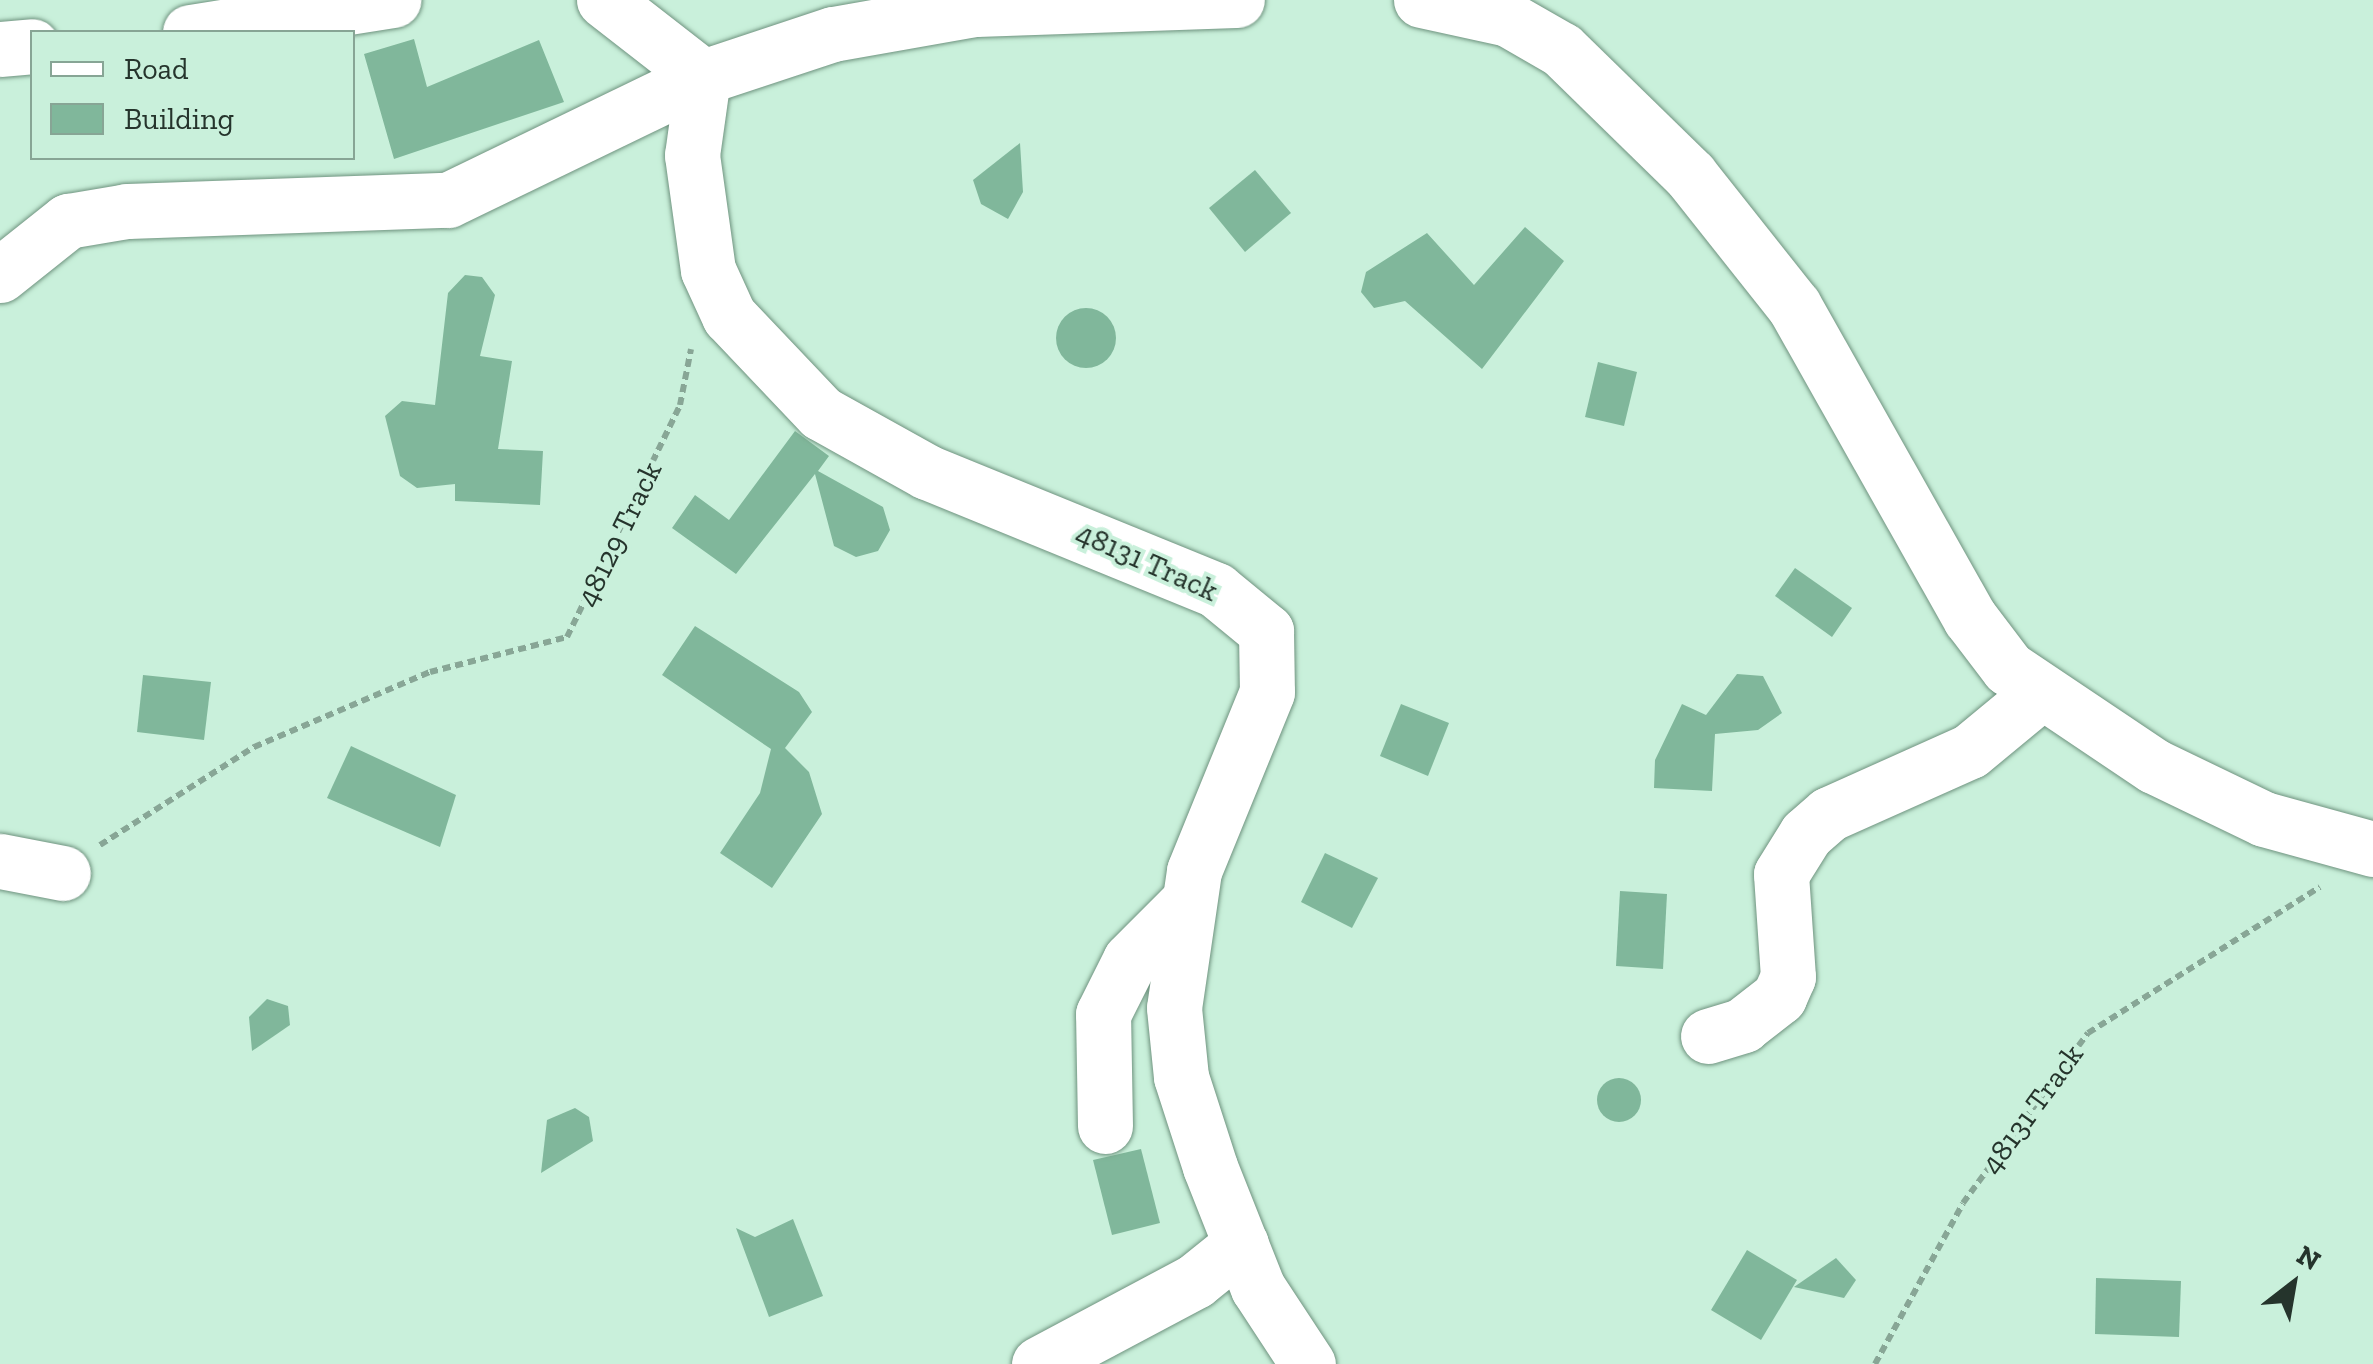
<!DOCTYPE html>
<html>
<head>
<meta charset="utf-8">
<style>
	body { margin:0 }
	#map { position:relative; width:2373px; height:1364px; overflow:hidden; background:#c9f0db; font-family:"Zilla Slab",serif }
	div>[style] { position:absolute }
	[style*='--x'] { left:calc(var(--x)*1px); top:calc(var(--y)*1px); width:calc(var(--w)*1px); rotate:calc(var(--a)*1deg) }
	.building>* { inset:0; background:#80b79b }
	.round { border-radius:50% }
	.path>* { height:6px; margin-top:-3px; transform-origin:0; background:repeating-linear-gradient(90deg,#88a696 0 8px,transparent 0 13px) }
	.roads { filter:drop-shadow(0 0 2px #6f937f) drop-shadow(0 0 2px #6f937f) }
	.minor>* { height:55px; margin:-27.5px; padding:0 27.5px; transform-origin:27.5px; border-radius:27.5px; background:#fff }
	span { translate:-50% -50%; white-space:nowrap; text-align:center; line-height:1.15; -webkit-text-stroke:8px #c9f0db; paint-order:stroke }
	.street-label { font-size:30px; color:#25342c }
	.legend { position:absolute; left:30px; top:30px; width:325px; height:130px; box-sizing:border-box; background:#c9f0db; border:2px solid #87a595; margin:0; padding:12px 18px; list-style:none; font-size:30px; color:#25342c }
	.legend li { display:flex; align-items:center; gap:20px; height:50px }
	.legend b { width:50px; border:2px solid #87a595 }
	.north { position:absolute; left:2243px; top:1234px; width:100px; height:100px; -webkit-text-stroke:8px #c9f0db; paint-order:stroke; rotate:31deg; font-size:28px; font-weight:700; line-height:40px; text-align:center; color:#25342c }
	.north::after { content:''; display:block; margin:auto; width:35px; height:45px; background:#25342c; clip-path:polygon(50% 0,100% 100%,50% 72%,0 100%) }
</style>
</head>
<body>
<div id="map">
	<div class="building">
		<i style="clip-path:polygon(414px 39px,427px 87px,539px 40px,564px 102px,394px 159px,364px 54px)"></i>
		<i style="clip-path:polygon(1020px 143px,1023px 192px,1008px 219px,981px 204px,973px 180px)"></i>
		<i style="clip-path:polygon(1255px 170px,1291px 213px,1245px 252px,1209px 208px)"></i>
		<i style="clip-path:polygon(1525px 227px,1564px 261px,1482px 369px,1405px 301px,1374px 308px,1361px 292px,1366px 272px,1427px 233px,1474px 285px)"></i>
		<i style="clip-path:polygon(465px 275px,482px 277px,495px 295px,480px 356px,512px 361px,498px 449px,543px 451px,540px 505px,455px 501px,455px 484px,417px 488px,400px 476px,385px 416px,402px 401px,435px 405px,448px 293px)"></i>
		<i class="round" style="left:1056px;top:308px;width:60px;height:60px"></i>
		<i style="clip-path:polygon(1598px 362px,1637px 372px,1624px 426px,1585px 417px)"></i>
		<i style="clip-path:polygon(795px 431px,829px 456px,818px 471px,883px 507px,890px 530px,878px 551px,856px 557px,834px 546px,815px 474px,736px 574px,672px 528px,695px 495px,729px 520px)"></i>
		<i style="clip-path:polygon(1795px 568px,1852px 608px,1832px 637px,1775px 596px)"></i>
		<i style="clip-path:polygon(695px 626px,799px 692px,812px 712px,785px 748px,809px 772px,822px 814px,772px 888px,720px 853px,760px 793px,771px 749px,662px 675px)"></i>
		<i style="clip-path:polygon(1737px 674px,1763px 676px,1782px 713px,1758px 730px,1715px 734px,1712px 791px,1654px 788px,1655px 760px,1682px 704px,1706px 715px)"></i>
		<i style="clip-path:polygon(143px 675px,211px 682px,204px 740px,137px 732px)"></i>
		<i style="clip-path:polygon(1401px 704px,1449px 723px,1428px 776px,1380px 756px)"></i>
		<i style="clip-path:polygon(351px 746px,456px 795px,440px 847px,327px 798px)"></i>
		<i style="clip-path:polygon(1325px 853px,1378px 878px,1352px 928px,1301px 902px)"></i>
		<i style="clip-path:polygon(1620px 891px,1667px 894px,1663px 969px,1616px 966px)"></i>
		<i style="clip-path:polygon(267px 999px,288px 1006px,290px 1025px,252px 1051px,249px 1017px)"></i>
		<i class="round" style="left:1597px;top:1078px;width:44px;height:44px"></i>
		<i style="clip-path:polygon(575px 1108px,589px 1117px,593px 1141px,541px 1173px,547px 1120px)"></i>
		<i style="clip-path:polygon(1141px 1149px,1160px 1223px,1112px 1235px,1093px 1160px)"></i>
		<i style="clip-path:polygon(793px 1219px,823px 1296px,769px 1317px,736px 1228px,755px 1237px)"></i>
		<i style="clip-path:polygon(1747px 1250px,1797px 1280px,1761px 1340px,1711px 1310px)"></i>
		<i style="clip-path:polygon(1836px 1258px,1856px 1280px,1844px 1298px,1794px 1287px)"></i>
		<i style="clip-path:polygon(2096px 1278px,2181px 1281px,2179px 1337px,2095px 1334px)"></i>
	</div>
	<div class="path">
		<i style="--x:100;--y:845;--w:183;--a:-32.5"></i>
		<i style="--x:254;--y:747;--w:191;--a:-23.1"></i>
		<i style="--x:430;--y:672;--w:141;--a:-14.3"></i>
		<i style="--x:567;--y:637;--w:258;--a:-64"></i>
		<i style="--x:680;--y:405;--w:57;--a:-78.9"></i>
		<i style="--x:1875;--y:1364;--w:183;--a:-61.3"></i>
		<i style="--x:1963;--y:1203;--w:211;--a:-53.7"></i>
		<i style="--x:2088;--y:1033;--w:274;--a:-32.2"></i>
	</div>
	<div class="roads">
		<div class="minor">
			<i style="--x:604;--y:0;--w:125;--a:37.9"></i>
			<i style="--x:703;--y:77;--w:79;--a:98"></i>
			<i style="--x:692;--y:155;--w:116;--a:82.1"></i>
			<i style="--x:708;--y:270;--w:51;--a:65.5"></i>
			<i style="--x:729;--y:316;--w:134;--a:46.5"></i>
			<i style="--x:821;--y:413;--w:121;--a:29.1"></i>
			<i style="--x:927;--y:472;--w:312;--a:22.2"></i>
			<i style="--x:1216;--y:590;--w:65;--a:39.4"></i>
			<i style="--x:1266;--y:631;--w:61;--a:89.1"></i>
			<i style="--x:1267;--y:692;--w:193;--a:112.2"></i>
			<i style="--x:1194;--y:871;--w:138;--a:98.3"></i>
			<i style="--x:1174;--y:1008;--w:69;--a:84.2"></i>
			<i style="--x:1181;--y:1077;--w:95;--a:72.1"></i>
			<i style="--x:1210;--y:1167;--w:130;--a:68.4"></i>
			<i style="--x:1258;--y:1288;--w:91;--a:56.7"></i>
			<i style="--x:1421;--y:0;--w:89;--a:12.3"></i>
			<i style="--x:1508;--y:19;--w:62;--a:29.9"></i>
			<i style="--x:1562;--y:50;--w:179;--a:44.3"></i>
			<i style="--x:1690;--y:175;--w:167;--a:51.6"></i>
			<i style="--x:1794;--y:306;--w:358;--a:60.6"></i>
			<i style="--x:1970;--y:618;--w:63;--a:52.8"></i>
			<i style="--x:2008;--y:668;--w:176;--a:33.9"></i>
			<i style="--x:2154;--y:766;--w:122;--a:25.7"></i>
			<i style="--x:2264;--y:819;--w:113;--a:15.4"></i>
			<i style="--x:190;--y:32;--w:206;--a:-9"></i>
			<i style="--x:0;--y:49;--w:32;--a:-5"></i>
			<i style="--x:0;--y:275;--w:87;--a:-38.5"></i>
			<i style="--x:68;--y:221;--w:60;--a:-9.6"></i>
			<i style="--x:127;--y:211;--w:321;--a:-2"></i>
			<i style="--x:448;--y:200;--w:283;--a:-25.8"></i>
			<i style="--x:703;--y:77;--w:137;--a:-18.3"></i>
			<i style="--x:833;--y:34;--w:144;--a:-10"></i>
			<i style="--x:975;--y:9;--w:262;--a:-2"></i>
			<i style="--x:0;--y:861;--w:64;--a:10.8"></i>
			<i style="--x:1708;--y:1036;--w:37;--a:-17"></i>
			<i style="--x:1743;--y:1025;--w:46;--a:-37.9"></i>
			<i style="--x:1779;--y:997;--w:22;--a:-66"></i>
			<i style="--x:1788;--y:977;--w:103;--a:-93.9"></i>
			<i style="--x:1781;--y:874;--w:47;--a:-58"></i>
			<i style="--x:1806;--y:834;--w:30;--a:-41"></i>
			<i style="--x:1829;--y:814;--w:154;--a:-24.1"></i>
			<i style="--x:1970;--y:751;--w:91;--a:-39.6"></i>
			<i style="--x:1105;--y:1126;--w:112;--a:-91"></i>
			<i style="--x:1103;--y:1014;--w:60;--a:-63.4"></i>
			<i style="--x:1130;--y:960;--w:83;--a:-45"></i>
			<i style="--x:1039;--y:1364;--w:177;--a:-28"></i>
			<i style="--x:1195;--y:1281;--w:59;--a:-38.8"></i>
		</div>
	</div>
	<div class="street-label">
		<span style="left:619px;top:534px;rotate:-64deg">48129 Track</span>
		<span style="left:1147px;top:562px;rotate:24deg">48131 Track</span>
		<span style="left:2032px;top:1109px;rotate:-54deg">48131 Track</span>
	</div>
	<ul class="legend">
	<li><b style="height:12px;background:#fff"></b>Road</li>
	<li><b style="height:28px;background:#80b79b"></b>Building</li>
	</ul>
	<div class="north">N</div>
</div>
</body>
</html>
